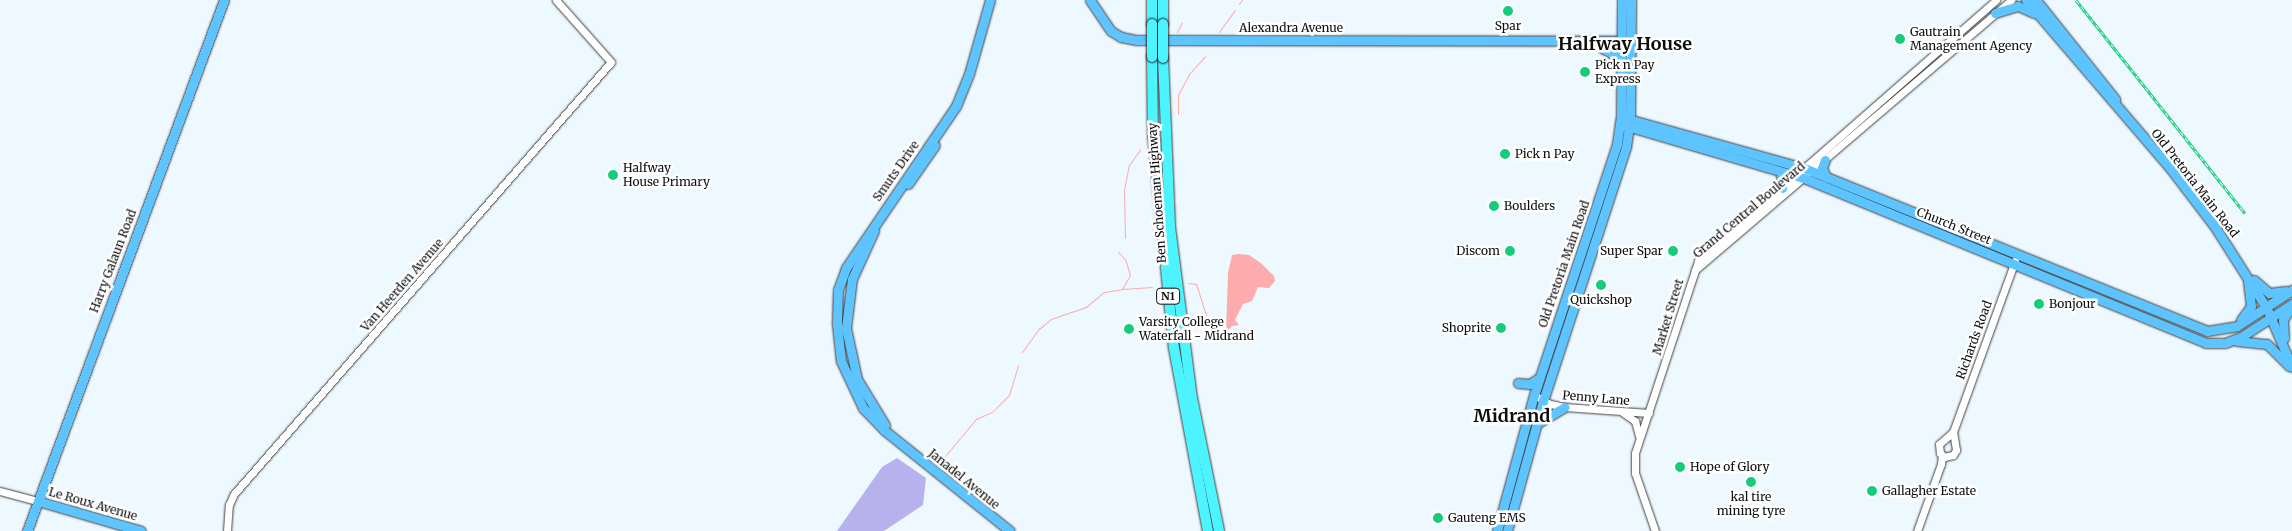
<!DOCTYPE html>
<html>
<head>
<meta charset="utf-8">
<style>
	body { margin:0 }
	#map { position:relative; width:2292px; height:531px; overflow:hidden; background:#edf8ff; font-family:Merriweather,serif }
	div>[style] { position:absolute }
	[style*='--x'] { left:calc(var(--x)*1px); top:calc(var(--y)*1px); width:calc(var(--w)*1px); rotate:calc(var(--a)*1deg) }
	.green>* { inset:0; background:#b7b2ee }
	.water>* { inset:0; background:#fdabad }
	.stream>* { height:1px; margin:-0.5px; padding:0 0.5px; transform-origin:0.5px; border-radius:0.5px; background:#fdabad }
	.roads { filter:drop-shadow(0 0 1px #404040) drop-shadow(0 0 1px #404040) }
	.minor>* { height:7px; margin:-3.5px; padding:0 3.5px; transform-origin:3.5px; border-radius:3.5px; background:#fff }
	.major>* { height:9px; margin:-4.5px; padding:0 4.5px; transform-origin:4.5px; border-radius:4.5px; background:#5dc4ff }
	.highway>* { height:10px; margin:-5px; padding:0 5px; transform-origin:5px; border-radius:5px; background:#4bf4ff }
	.rail>* { height:3px; margin-top:-1.5px; transform-origin:0; background:repeating-linear-gradient(90deg,#fff 0 4px,#16cc7b 0 8px); box-sizing:border-box; border-block:1px solid #16cc7b }
	.bridges { filter:drop-shadow(0 0 1px #1e1e1e) drop-shadow(0 0 1px #1e1e1e) }
	.highway-bridge>* { height:10px; margin:-5px; padding:0 5px; transform-origin:5px; border-radius:5px; background:#4bf4ff }
	.dots>* { width:14px; height:14px; translate:-50% -50%; box-sizing:border-box; border:2px solid #fff; border-radius:50% }
	span { translate:-50% -50%; white-space:nowrap; text-align:center; line-height:1.15; -webkit-text-stroke:5px #fff; paint-order:stroke }
	.shield-label span { padding:1px 4px; background:#fff; border:1px solid; border-radius:4px; -webkit-text-stroke-width:0 }
	.shield-label { font-size:11px; color:#0d0d0d; font-weight:700 }
	.poi-label { font-size:12px; color:#0d0d0d }
	.left { translate:0 -50%; text-align:left }
	.right { translate:-100% -50%; text-align:right }
	.street-label { font-size:12px; color:#0d0d0d }
	.district-label { font-size:18px; color:#0d0d0d; font-weight:700 }
</style>
</head>
<body>
<div id="map">
	<div class="green">
		<i style="clip-path:polygon(897px 458px,926px 478px,923px 505px,884px 531px,837px 531px,882px 467px)"></i>
	</div>
	<div class="water">
		<i style="clip-path:polygon(1238px 254px,1249px 255px,1262px 264px,1274px 276px,1275px 281px,1269px 288px,1258px 287px,1252px 301px,1243px 304px,1235px 320px,1239px 325px,1232px 326px,1226px 333px,1228px 273px,1232px 255px)"></i>
	</div>
	<div class="stream">
		<i style="--x:1239;--y:4;--w:5;--a:-53"></i>
		<i style="--x:1177;--y:32;--w:11;--a:-63"></i>
		<i style="--x:1219;--y:32;--w:27;--a:-54"></i>
		<i style="--x:1178;--y:114;--w:19;--a:-90"></i>
		<i style="--x:1178;--y:95;--w:24;--a:-62"></i>
		<i style="--x:1189;--y:74;--w:24;--a:-48"></i>
		<i style="--x:1125;--y:238;--w:48;--a:-91.2"></i>
		<i style="--x:1124;--y:190;--w:25;--a:-79"></i>
		<i style="--x:1129;--y:165;--w:19;--a:-54"></i>
		<i style="--x:1188;--y:283;--w:8;--a:7"></i>
		<i style="--x:1196;--y:284;--w:40;--a:72"></i>
		<i style="--x:1208;--y:322;--w:9;--a:41"></i>
		<i style="--x:1215;--y:328;--w:10;--a:6"></i>
		<i style="--x:1123;--y:289;--w:29;--a:-4"></i>
		<i style="--x:1022;--y:352;--w:29;--a:-54"></i>
		<i style="--x:1039;--y:329;--w:16;--a:-40"></i>
		<i style="--x:1051;--y:319;--w:37;--a:-19"></i>
		<i style="--x:1086;--y:307;--w:23;--a:-40"></i>
		<i style="--x:1104;--y:292;--w:18;--a:-9"></i>
		<i style="--x:1122;--y:289;--w:16;--a:-60"></i>
		<i style="--x:1130;--y:275;--w:17;--a:-107"></i>
		<i style="--x:1125;--y:259;--w:10;--a:-135"></i>
		<i style="--x:941;--y:461;--w:55;--a:-50.2"></i>
		<i style="--x:976;--y:419;--w:17;--a:-24"></i>
		<i style="--x:992;--y:412;--w:24;--a:-45"></i>
		<i style="--x:1009;--y:395;--w:31;--a:-73"></i>
	</div>
	<div class="roads">
		<div class="minor">
			<i style="--x:1695;--y:270;--w:416;--a:-40.5"></i>
			<i style="--x:1534;--y:395;--w:18;--a:29"></i>
			<i style="--x:1550;--y:404;--w:15;--a:11"></i>
			<i style="--x:1565;--y:407;--w:84;--a:4.1"></i>
			<i style="--x:1622;--y:412;--w:16;--a:35"></i>
			<i style="--x:1635;--y:421;--w:16;--a:75"></i>
			<i style="--x:1953;--y:432;--w:18;--a:139"></i>
			<i style="--x:1939;--y:444;--w:9;--a:84"></i>
			<i style="--x:1940;--y:453;--w:6;--a:45"></i>
			<i style="--x:1944;--y:457;--w:9;--a:-13"></i>
			<i style="--x:1953;--y:455;--w:6;--a:-59"></i>
			<i style="--x:1956;--y:450;--w:18;--a:-99"></i>
			<i style="--x:1953;--y:432;--w:182;--a:-70.1"></i>
			<i style="--x:0;--y:491;--w:39;--a:15"></i>
			<i style="--x:227;--y:531;--w:26;--a:-86"></i>
			<i style="--x:229;--y:505;--w:12;--a:-66"></i>
			<i style="--x:234;--y:494;--w:573;--a:-48.89"></i>
			<i style="--x:611;--y:62;--w:83;--a:-131.6"></i>
			<i style="--x:1655;--y:531;--w:61;--a:-109"></i>
			<i style="--x:1635;--y:473;--w:20;--a:-90"></i>
			<i style="--x:1635;--y:453;--w:202;--a:-71.8"></i>
			<i style="--x:1698;--y:261;--w:396;--a:-41.2"></i>
			<i style="--x:1917;--y:531;--w:71;--a:-70.3"></i>
			<i style="--x:1941;--y:464;--w:9;--a:-84"></i>
		</div>
		<div class="major">
			<i style="--x:990;--y:0;--w:77;--a:105.8"></i>
			<i style="--x:969;--y:74;--w:35;--a:112"></i>
			<i style="--x:956;--y:106;--w:196;--a:124.2"></i>
			<i style="--x:846;--y:268;--w:23;--a:110"></i>
			<i style="--x:838;--y:290;--w:34;--a:92"></i>
			<i style="--x:837;--y:324;--w:37;--a:84"></i>
			<i style="--x:841;--y:361;--w:52;--a:64.9"></i>
			<i style="--x:863;--y:408;--w:30;--a:46"></i>
			<i style="--x:884;--y:430;--w:161;--a:38.7"></i>
			<i style="--x:1090;--y:0;--w:37;--a:56"></i>
			<i style="--x:1111;--y:31;--w:12;--a:31"></i>
			<i style="--x:1121;--y:37;--w:16;--a:11"></i>
			<i style="--x:1137;--y:40;--w:494;--a:0.1"></i>
			<i style="--x:2026;--y:0;--w:221;--a:49.4"></i>
			<i style="--x:2170;--y:168;--w:74;--a:52.7"></i>
			<i style="--x:2215;--y:227;--w:97;--a:57.6"></i>
			<i style="--x:2267;--y:309;--w:63;--a:66.7"></i>
			<i style="--x:2036;--y:0;--w:127;--a:51.4"></i>
			<i style="--x:1995;--y:13;--w:24;--a:-17"></i>
			<i style="--x:2018;--y:6;--w:17;--a:24"></i>
			<i style="--x:1602;--y:48;--w:13;--a:29"></i>
			<i style="--x:1613;--y:54;--w:15;--a:62"></i>
			<i style="--x:1621;--y:117;--w:190;--a:15.6"></i>
			<i style="--x:1804;--y:168;--w:435;--a:22"></i>
			<i style="--x:2207;--y:331;--w:30;--a:-9"></i>
			<i style="--x:2237;--y:326;--w:66;--a:-33.2"></i>
			<i style="--x:1620;--y:124;--w:192;--a:16.4"></i>
			<i style="--x:1804;--y:178;--w:435;--a:22.3"></i>
			<i style="--x:2206;--y:343;--w:19;--a:0"></i>
			<i style="--x:2225;--y:343;--w:17;--a:-21"></i>
			<i style="--x:2241;--y:337;--w:61;--a:-32.9"></i>
			<i style="--x:1825;--y:160;--w:9;--a:111"></i>
			<i style="--x:1822;--y:168;--w:10;--a:66"></i>
			<i style="--x:1781;--y:172;--w:16;--a:86"></i>
			<i style="--x:908;--y:184;--w:47;--a:-55.3"></i>
			<i style="--x:874;--y:231;--w:53;--a:114.6"></i>
			<i style="--x:852;--y:279;--w:49;--a:97"></i>
			<i style="--x:846;--y:328;--w:52;--a:77.8"></i>
			<i style="--x:857;--y:379;--w:54;--a:58.7"></i>
			<i style="--x:2254;--y:280;--w:20;--a:41"></i>
			<i style="--x:2269;--y:293;--w:17;--a:-7"></i>
			<i style="--x:2241;--y:320;--w:17;--a:-54"></i>
			<i style="--x:2251;--y:306;--w:24;--a:-97"></i>
			<i style="--x:2284;--y:338;--w:18;--a:-93"></i>
			<i style="--x:2283;--y:320;--w:14;--a:-60"></i>
			<i style="--x:2237;--y:341;--w:30;--a:6"></i>
			<i style="--x:2267;--y:344;--w:31;--a:45"></i>
			<i style="--x:1518;--y:383;--w:12;--a:5"></i>
			<i style="--x:1530;--y:384;--w:11;--a:-34"></i>
			<i style="--x:1538;--y:423;--w:31;--a:-31"></i>
			<i style="--x:38;--y:501;--w:107;--a:16.2"></i>
			<i style="--x:27;--y:531;--w:566;--a:-69.65"></i>
			<i style="--x:1497;--y:531;--w:141;--a:-74.8"></i>
			<i style="--x:1534;--y:395;--w:264;--a:-71.7"></i>
			<i style="--x:1617;--y:144;--w:27;--a:-82"></i>
			<i style="--x:1621;--y:117;--w:117;--a:-89.5"></i>
			<i style="--x:1507;--y:531;--w:135;--a:-74.5"></i>
			<i style="--x:1543;--y:401;--w:267;--a:-71.9"></i>
			<i style="--x:1626;--y:147;--w:28;--a:-82"></i>
			<i style="--x:1630;--y:119;--w:119;--a:-89.5"></i>
		</div>
		<div class="highway">
			<i style="--x:1152;--y:24;--w:24;--a:-90"></i>
			<i style="--x:1163;--y:24;--w:24;--a:-90"></i>
			<i style="--x:1152;--y:57;--w:78;--a:89.3"></i>
			<i style="--x:1153;--y:135;--w:214;--a:84.4"></i>
			<i style="--x:1174;--y:348;--w:186;--a:79.5"></i>
			<i style="--x:1163;--y:58;--w:169;--a:87.6"></i>
			<i style="--x:1170;--y:227;--w:172;--a:82.7"></i>
			<i style="--x:1192;--y:398;--w:136;--a:78.5"></i>
		</div>
	</div>
	<div class="rail">
		<i style="--x:2076;--y:0;--w:272;--a:51.6"></i>
	</div>
	<div class="bridges">
		<div class="highway-bridge">
			<i style="--x:1152;--y:24;--w:33;--a:90"></i>
			<i style="--x:1163;--y:58;--w:34;--a:-90"></i>
		</div>
	</div>
	<div class="dots">
		<i style="left:1508px;top:11px;background:#16cc7b"></i>
		<i style="left:1900px;top:39px;background:#16cc7b"></i>
		<i style="left:1585px;top:72px;background:#16cc7b"></i>
		<i style="left:1505px;top:154px;background:#16cc7b"></i>
		<i style="left:613px;top:175px;background:#16cc7b"></i>
		<i style="left:1494px;top:206px;background:#16cc7b"></i>
		<i style="left:1510px;top:251px;background:#16cc7b"></i>
		<i style="left:1673px;top:251px;background:#16cc7b"></i>
		<i style="left:1601px;top:285px;background:#16cc7b"></i>
		<i style="left:2039px;top:304px;background:#16cc7b"></i>
		<i style="left:1501px;top:328px;background:#16cc7b"></i>
		<i style="left:1129px;top:329px;background:#16cc7b"></i>
		<i style="left:1680px;top:467px;background:#16cc7b"></i>
		<i style="left:1751px;top:482px;background:#16cc7b"></i>
		<i style="left:1872px;top:491px;background:#16cc7b"></i>
		<i style="left:1438px;top:518px;background:#16cc7b"></i>
	</div>
	<div class="shield-label">
		<span style="left:1168px;top:296px">N1</span>
	</div>
	<div class="poi-label">
		<span style="left:1508px;top:26px">Spar</span>
		<span class="left" style="left:1910px;top:39px">Gautrain<br>Management Agency</span>
		<span class="left" style="left:1595px;top:72px">Pick n Pay<br>Express</span>
		<span class="left" style="left:1515px;top:154px">Pick n Pay</span>
		<span class="left" style="left:623px;top:175px">Halfway<br>House Primary</span>
		<span class="left" style="left:1504px;top:206px">Boulders</span>
		<span class="right" style="left:1500px;top:251px">Discom</span>
		<span class="right" style="left:1663px;top:251px">Super Spar</span>
		<span style="left:1601px;top:300px">Quickshop</span>
		<span class="left" style="left:2049px;top:304px">Bonjour</span>
		<span class="left" style="left:1139px;top:329px">Varsity College<br>Waterfall - Midrand</span>
		<span class="right" style="left:1491px;top:328px">Shoprite</span>
		<span class="left" style="left:1690px;top:467px">Hope of Glory</span>
		<span class="left" style="left:1882px;top:491px">Gallagher Estate</span>
		<span style="left:1751px;top:504px">kal tire<br>mining tyre</span>
		<span class="left" style="left:1448px;top:518px">Gauteng EMS</span>
	</div>
	<div class="street-label">
		<span style="left:1291px;top:28px">Alexandra Avenue</span>
		<span style="left:896px;top:171px;rotate:-55deg">Smuts Drive</span>
		<span style="left:2195px;top:183px;rotate:52deg">Old Pretoria Main Road</span>
		<span style="left:1157px;top:193px;rotate:-94deg">Ben Schoeman Highway</span>
		<span style="left:1749px;top:210px;rotate:-40deg">Grand Central Boulevard</span>
		<span style="left:1954px;top:226px;rotate:22deg">Church Street</span>
		<span style="left:113px;top:261px;rotate:-69deg">Harry Galaun Road</span>
		<span style="left:1564px;top:264px;rotate:-71deg">Old Pretoria Main Road</span>
		<span style="left:402px;top:285px;rotate:-49deg">Van Heerden Avenue</span>
		<span style="left:1668px;top:317px;rotate:-73deg">Market Street</span>
		<span style="left:1974px;top:340px;rotate:-70deg">Richards Road</span>
		<span style="left:1596px;top:398px;rotate:5deg">Penny Lane</span>
		<span style="left:964px;top:479px;rotate:39deg">Janadel Avenue</span>
		<span style="left:93px;top:504px;rotate:16deg">Le Roux Avenue</span>
	</div>
	<div class="district-label">
		<span style="left:1625px;top:44px">Halfway House</span>
		<span style="left:1512px;top:416px">Midrand</span>
	</div>
</div>
</body>
</html>
